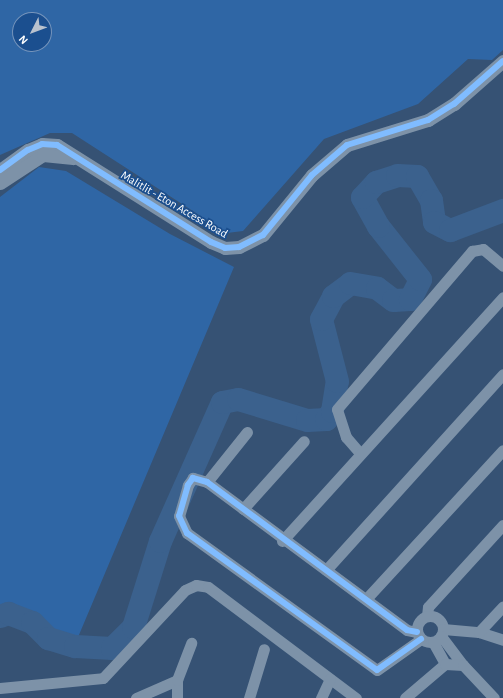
<!DOCTYPE html>
<html>
<head>
<meta charset="utf-8">
<style>
	body { margin:0 }
	#map { position:relative; width:503px; height:698px; overflow:hidden; background:#365274; font-family:"Alegreya Sans",sans-serif }
	div>[style] { position:absolute }
	[style*='--x'] { left:calc(var(--x)*1px); top:calc(var(--y)*1px); width:calc(var(--w)*1px); rotate:calc(var(--a)*1deg) }
	.green>* { inset:0; background:#2f66a5 }
	.river>* { height:23px; margin:-11.5px; padding:0 11.5px; transform-origin:11.5px; border-radius:11.5px; background:#3b618d }
	.minor>* { height:11px; margin:-5.5px; padding:0 5.5px; transform-origin:5.5px; border-radius:5.5px; background:#7d92a8 }
	.minor>.ring { margin:-5.5px; padding:0; box-sizing:content-box; background:none; border:11px solid #7d92a8; border-radius:50% }
	.tertiary>* { height:13px; margin:-6.5px; padding:0 6.5px; transform-origin:6.5px; border-radius:6.5px; background:#7d92a8 }
	.cycleway>* { height:6px; margin:-3px; padding:0 3px; transform-origin:3px; border-radius:3px; background:#80bcff }
	span { translate:-50% -50%; white-space:nowrap; text-align:center; line-height:1.15; -webkit-text-stroke:3.5px #1b4f8f; paint-order:stroke }
	.street-label { font-size:12px; color:#fff }
	.north { position:absolute; left:12px; top:12px; width:40px; height:40px; box-sizing:border-box; background:#1b4f8f; border:1px solid #7695bc; border-radius:50%; rotate:228deg; font-size:11px; font-weight:700; line-height:16px; text-align:center; color:#fff }
	.north::after { content:''; display:block; margin:auto; width:14px; height:18px; background:#b9c2ce; clip-path:polygon(50% 0,100% 100%,50% 72%,0 100%) }
</style>
</head>
<body>
<div id="map">
	<div class="green">
		<i style="clip-path:polygon(evenodd,0 0,503px 0,503px 50px,492px 60px,468px 59px,418px 104px,324px 139px,243px 231px,227px 233px,72px 133px,50px 133px,0 155px,0 0,20px 20px,44px 20px,44px 44px,20px 44px,20px 20px)"></i>
		<i style="clip-path:polygon(39px 167px,66px 171px,170px 234px,234px 267px,76px 642px,48px 638px,32px 622px,8px 613px,0 616px,0 197px)"></i>
	</div>
	<div class="river">
		<i style="--x:0;--y:616;--w:9;--a:-21"></i>
		<i style="--x:8;--y:613;--w:26;--a:21"></i>
		<i style="--x:32;--y:622;--w:23;--a:45"></i>
		<i style="--x:48;--y:638;--w:28;--a:17"></i>
		<i style="--x:75;--y:646;--w:37;--a:3"></i>
		<i style="--x:112;--y:648;--w:30;--a:-45"></i>
		<i style="--x:133;--y:627;--w:90;--a:-72.6"></i>
		<i style="--x:160;--y:541;--w:152;--a:-66"></i>
		<i style="--x:222;--y:402;--w:16;--a:-11"></i>
		<i style="--x:238;--y:399;--w:72;--a:16.9"></i>
		<i style="--x:307;--y:420;--w:19;--a:-3"></i>
		<i style="--x:326;--y:419;--w:10;--a:-53"></i>
		<i style="--x:332;--y:411;--w:30;--a:-81"></i>
		<i style="--x:337;--y:381;--w:64;--a:-104.5"></i>
		<i style="--x:321;--y:319;--w:26;--a:-62"></i>
		<i style="--x:333;--y:296;--w:21;--a:-37"></i>
		<i style="--x:350;--y:283;--w:27;--a:10"></i>
		<i style="--x:377;--y:288;--w:20;--a:37"></i>
		<i style="--x:393;--y:300;--w:17;--a:-3"></i>
		<i style="--x:410;--y:299;--w:22;--a:-63"></i>
		<i style="--x:420;--y:279;--w:68;--a:-128.4"></i>
		<i style="--x:378;--y:226;--w:33;--a:-119"></i>
		<i style="--x:362;--y:197;--w:21;--a:-47"></i>
		<i style="--x:376;--y:182;--w:22;--a:-18"></i>
		<i style="--x:397;--y:175;--w:20;--a:3"></i>
		<i style="--x:417;--y:176;--w:28;--a:60"></i>
		<i style="--x:431;--y:200;--w:22;--a:82"></i>
		<i style="--x:434;--y:222;--w:18;--a:27"></i>
		<i style="--x:450;--y:230;--w:57;--a:-20.7"></i>
	</div>
	<div class="minor">
		<i style="--x:359;--y:452;--w:20;--a:-131"></i>
		<i style="--x:346;--y:437;--w:29;--a:-108"></i>
		<i style="--x:337;--y:409;--w:208;--a:-49.5"></i>
		<i style="--x:472;--y:251;--w:11;--a:-10"></i>
		<i style="--x:483;--y:249;--w:26;--a:40"></i>
		<i style="--x:207;--y:482;--w:64;--a:-51.3"></i>
		<i style="--x:243;--y:509;--w:91;--a:-48.1"></i>
		<i style="--x:282;--y:541;--w:329;--a:-47.8"></i>
		<i style="--x:326;--y:570;--w:264;--a:-47.9"></i>
		<i style="--x:366;--y:599;--w:202;--a:-47.4"></i>
		<i style="--x:427;--y:616;--w:9;--a:-84"></i>
		<i style="--x:428;--y:607;--w:111;--a:-47.6"></i>
		<i class="ring" style="left:417px;top:616px;width:15px;height:15px"></i>
		<i style="--x:443;--y:629;--w:36;--a:5"></i>
		<i style="--x:479;--y:632;--w:25;--a:18"></i>
		<i style="--x:417;--y:632;--w:10;--a:-169"></i>
		<i style="--x:407;--y:630;--w:249;--a:-143.5"></i>
		<i style="--x:207;--y:482;--w:15;--a:-164"></i>
		<i style="--x:193;--y:478;--w:9;--a:126"></i>
		<i style="--x:188;--y:485;--w:32;--a:106"></i>
		<i style="--x:179;--y:516;--w:19;--a:65"></i>
		<i style="--x:187;--y:533;--w:234;--a:35.8"></i>
		<i style="--x:377;--y:670;--w:54;--a:-35.2"></i>
		<i style="--x:479;--y:632;--w:35;--a:-47"></i>
		<i style="--x:441;--y:636;--w:36;--a:53"></i>
		<i style="--x:433;--y:642;--w:25;--a:61"></i>
		<i style="--x:0;--y:688;--w:103;--a:-5.5"></i>
		<i style="--x:103;--y:678;--w:120;--a:-47"></i>
		<i style="--x:185;--y:590;--w:12;--a:-24"></i>
		<i style="--x:196;--y:585;--w:12;--a:9"></i>
		<i style="--x:208;--y:587;--w:185;--a:36.9"></i>
		<i style="--x:136;--y:698;--w:45;--a:-23.7"></i>
		<i style="--x:177;--y:698;--w:18;--a:-90"></i>
		<i style="--x:177;--y:680;--w:40;--a:-69"></i>
		<i style="--x:249;--y:698;--w:51;--a:-73"></i>
		<i style="--x:321;--y:698;--w:21;--a:-65"></i>
		<i style="--x:405;--y:698;--w:52;--a:-40.4"></i>
		<i style="--x:445;--y:664;--w:18;--a:3"></i>
		<i style="--x:463;--y:665;--w:45;--a:46.8"></i>
	</div>
	<div class="tertiary">
		<i style="--x:0;--y:170;--w:34;--a:-36"></i>
		<i style="--x:28;--y:150;--w:15;--a:-23"></i>
		<i style="--x:42;--y:144;--w:15;--a:4"></i>
		<i style="--x:57;--y:145;--w:182;--a:32.2"></i>
		<i style="--x:211;--y:242;--w:15;--a:23"></i>
		<i style="--x:225;--y:248;--w:14;--a:-4"></i>
		<i style="--x:239;--y:247;--w:27;--a:-27"></i>
		<i style="--x:263;--y:235;--w:77;--a:-50.8"></i>
		<i style="--x:312;--y:175;--w:46;--a:-40.6"></i>
		<i style="--x:347;--y:145;--w:85;--a:-17.2"></i>
		<i style="--x:428;--y:120;--w:31;--a:-32"></i>
		<i style="--x:454;--y:104;--w:65;--a:-41.3"></i>
		<i style="--x:0;--y:183;--w:51;--a:-33.1"></i>
		<i style="--x:43;--y:155;--w:30;--a:6"></i>
	</div>
	<div class="cycleway">
		<i style="--x:0;--y:170;--w:34;--a:-36"></i>
		<i style="--x:28;--y:150;--w:15;--a:-23"></i>
		<i style="--x:42;--y:144;--w:15;--a:4"></i>
		<i style="--x:57;--y:145;--w:182;--a:32.2"></i>
		<i style="--x:211;--y:242;--w:15;--a:23"></i>
		<i style="--x:225;--y:248;--w:14;--a:-4"></i>
		<i style="--x:239;--y:247;--w:27;--a:-27"></i>
		<i style="--x:263;--y:235;--w:77;--a:-50.8"></i>
		<i style="--x:312;--y:175;--w:46;--a:-40.6"></i>
		<i style="--x:347;--y:145;--w:85;--a:-17.2"></i>
		<i style="--x:428;--y:120;--w:31;--a:-32"></i>
		<i style="--x:454;--y:104;--w:65;--a:-41.3"></i>
		<i style="--x:417;--y:632;--w:10;--a:-169"></i>
		<i style="--x:407;--y:630;--w:249;--a:-143.5"></i>
		<i style="--x:207;--y:482;--w:15;--a:-164"></i>
		<i style="--x:193;--y:478;--w:9;--a:126"></i>
		<i style="--x:188;--y:485;--w:32;--a:106"></i>
		<i style="--x:179;--y:516;--w:19;--a:65"></i>
		<i style="--x:187;--y:533;--w:234;--a:35.8"></i>
		<i style="--x:377;--y:670;--w:54;--a:-35.2"></i>
	</div>
	<div class="street-label">
		<span style="left:174px;top:205px;rotate:30deg">Malitlit - Eton Access Road</span>
	</div>
	<div class="north">N</div>
</div>
</body>
</html>
